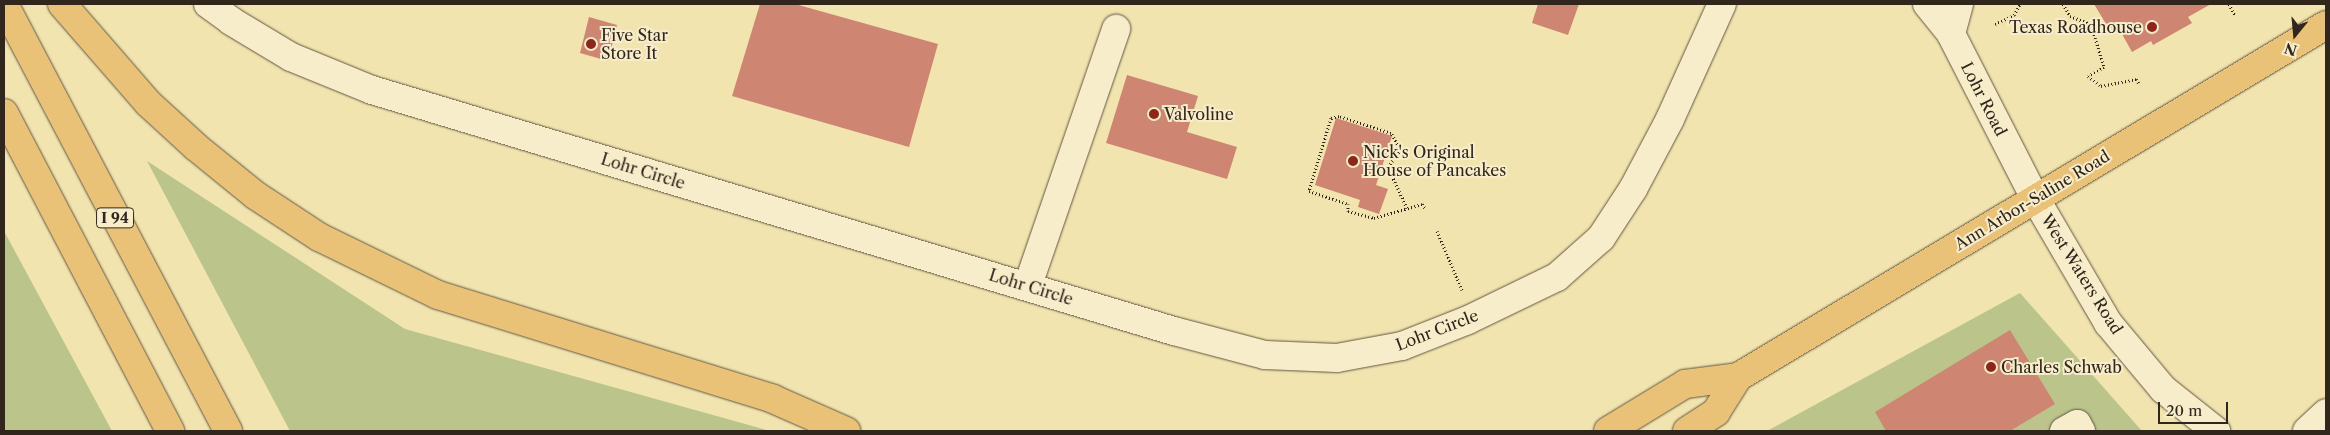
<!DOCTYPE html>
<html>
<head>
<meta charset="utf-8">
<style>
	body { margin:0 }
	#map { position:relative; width:2330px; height:435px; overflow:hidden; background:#f2e4af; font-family:"Libre Caslon Text",serif }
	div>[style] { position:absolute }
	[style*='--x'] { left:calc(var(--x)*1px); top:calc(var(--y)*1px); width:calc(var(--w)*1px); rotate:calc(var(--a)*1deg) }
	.green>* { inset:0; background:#bac48b }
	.building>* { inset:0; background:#ce8572 }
	.path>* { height:3px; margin-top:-1.5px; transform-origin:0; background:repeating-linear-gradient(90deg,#31261c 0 1px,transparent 0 3.5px) }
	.roads { filter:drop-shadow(0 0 1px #615641) drop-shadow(0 0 1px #615641) }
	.minor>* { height:28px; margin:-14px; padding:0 14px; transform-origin:14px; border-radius:14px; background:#f7edcb }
	.major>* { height:28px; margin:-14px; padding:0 14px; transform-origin:14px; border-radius:14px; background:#e9c278 }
	.highway>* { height:28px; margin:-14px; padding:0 14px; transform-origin:14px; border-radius:14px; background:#e9c278 }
	.dots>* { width:14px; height:14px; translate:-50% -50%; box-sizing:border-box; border:2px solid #f7edcb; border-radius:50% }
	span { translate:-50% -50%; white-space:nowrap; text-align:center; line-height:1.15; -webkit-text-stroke:4px #f7edcb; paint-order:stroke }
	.shield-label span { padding:1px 4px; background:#f7edcb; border:1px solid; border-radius:4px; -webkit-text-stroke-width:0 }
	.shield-label { font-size:15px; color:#31261c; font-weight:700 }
	.poi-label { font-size:16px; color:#31261c }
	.right { translate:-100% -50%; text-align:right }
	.left { translate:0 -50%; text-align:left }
	.street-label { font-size:16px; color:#31261c }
	.frame { position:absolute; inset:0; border:5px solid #31261c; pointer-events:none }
	.north { position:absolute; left:2270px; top:10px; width:50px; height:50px; -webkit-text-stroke:4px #f7edcb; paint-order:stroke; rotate:197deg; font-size:14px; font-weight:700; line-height:20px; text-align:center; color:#31261c }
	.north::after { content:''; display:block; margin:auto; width:18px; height:22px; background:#31261c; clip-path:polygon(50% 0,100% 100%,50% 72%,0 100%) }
	.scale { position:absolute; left:2158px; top:402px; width:70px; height:22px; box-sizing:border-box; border:2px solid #31261c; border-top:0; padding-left:6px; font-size:15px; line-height:18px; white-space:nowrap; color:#31261c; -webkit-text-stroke:4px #f7edcb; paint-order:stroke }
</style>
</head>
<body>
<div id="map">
	<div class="green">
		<i style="clip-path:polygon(147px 161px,405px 329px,770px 431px,290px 431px)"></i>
		<i style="clip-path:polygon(4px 231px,112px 431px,4px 431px)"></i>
		<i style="clip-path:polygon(2020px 293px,2142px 431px,1767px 431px)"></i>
	</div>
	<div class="building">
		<i style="clip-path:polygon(760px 4px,795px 4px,938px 44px,909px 147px,732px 96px)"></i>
		<i style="clip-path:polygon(1538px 4px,1579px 4px,1568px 35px,1532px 23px)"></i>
		<i style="clip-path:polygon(2094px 4px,2211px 4px,2188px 17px,2192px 23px,2153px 45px,2151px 41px,2132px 52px,2117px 25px,2109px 29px)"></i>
		<i style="clip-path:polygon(589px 17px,617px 25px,608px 61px,580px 53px)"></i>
		<i style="clip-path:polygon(1127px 75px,1198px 96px,1187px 132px,1237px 147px,1227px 179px,1106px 143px)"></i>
		<i style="clip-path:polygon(1336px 118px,1392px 136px,1376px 185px,1388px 189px,1379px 214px,1358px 207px,1360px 200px,1315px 185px)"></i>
		<i style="clip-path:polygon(2010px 330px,2055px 404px,2010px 431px,1886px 431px,1875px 412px)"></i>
	</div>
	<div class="path">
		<i style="--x:2063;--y:4;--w:14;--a:60"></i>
		<i style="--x:2070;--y:16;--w:19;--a:21"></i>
		<i style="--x:2088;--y:23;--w:9;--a:58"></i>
		<i style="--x:2093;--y:31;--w:38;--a:73"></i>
		<i style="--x:2104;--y:67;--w:18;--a:151"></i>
		<i style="--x:2088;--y:76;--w:16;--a:38"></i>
		<i style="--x:2101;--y:86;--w:36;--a:-11"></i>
		<i style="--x:2136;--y:79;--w:7;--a:56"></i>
		<i style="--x:2229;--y:4;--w:13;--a:63"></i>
		<i style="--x:1995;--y:24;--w:21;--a:-25"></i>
		<i style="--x:2014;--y:15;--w:13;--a:-61"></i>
		<i style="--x:1407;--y:208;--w:40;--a:-115"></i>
		<i style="--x:1390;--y:172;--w:8;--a:-90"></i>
		<i style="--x:1390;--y:164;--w:18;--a:-52"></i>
		<i style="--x:1401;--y:150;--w:20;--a:-120"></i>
		<i style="--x:1391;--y:133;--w:55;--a:-161.9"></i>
		<i style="--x:1339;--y:116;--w:8;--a:166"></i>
		<i style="--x:1331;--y:118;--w:76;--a:106.8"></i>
		<i style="--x:1309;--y:191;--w:41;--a:18.4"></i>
		<i style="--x:1348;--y:204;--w:7;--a:90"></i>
		<i style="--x:1348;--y:211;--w:27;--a:15"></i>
		<i style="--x:1374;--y:218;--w:50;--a:-16.3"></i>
		<i style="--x:1422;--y:204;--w:5;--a:53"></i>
		<i style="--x:1437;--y:231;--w:64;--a:67"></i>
	</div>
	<div class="roads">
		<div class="minor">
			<i style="--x:208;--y:4;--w:29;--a:36"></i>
			<i style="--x:231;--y:21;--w:70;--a:31"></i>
			<i style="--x:291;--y:57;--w:87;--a:22.2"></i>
			<i style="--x:372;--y:90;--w:837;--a:16.73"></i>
			<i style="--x:1174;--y:331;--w:94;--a:14.8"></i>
			<i style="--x:1265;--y:355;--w:72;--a:2.4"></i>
			<i style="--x:1337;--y:358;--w:66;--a:-10.5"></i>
			<i style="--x:1402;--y:346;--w:71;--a:-21.5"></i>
			<i style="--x:1468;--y:320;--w:99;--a:-25.8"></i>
			<i style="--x:1557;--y:277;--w:59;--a:-41.6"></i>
			<i style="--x:1601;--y:238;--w:59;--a:-56.9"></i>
			<i style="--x:1633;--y:189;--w:79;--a:-62.1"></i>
			<i style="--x:1670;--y:119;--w:126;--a:-65.7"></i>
			<i style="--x:1927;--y:4;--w:38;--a:51"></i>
			<i style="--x:1951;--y:34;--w:184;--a:62.9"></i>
			<i style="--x:2035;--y:198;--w:145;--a:59.7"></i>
			<i style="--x:2108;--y:323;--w:86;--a:50.2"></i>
			<i style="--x:2163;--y:389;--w:68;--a:38.4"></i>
			<i style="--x:1951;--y:34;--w:31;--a:-75"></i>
			<i style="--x:1028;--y:285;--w:271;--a:-71"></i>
			<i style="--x:2064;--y:431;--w:15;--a:-28"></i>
			<i style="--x:2077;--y:424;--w:8;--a:60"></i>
			<i style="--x:2307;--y:431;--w:26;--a:-43"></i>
		</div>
		<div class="major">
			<i style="--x:1608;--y:431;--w:90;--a:-31.4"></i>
			<i style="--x:1685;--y:384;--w:53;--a:-7.5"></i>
			<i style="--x:1738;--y:377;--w:685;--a:-30.91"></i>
			<i style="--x:1687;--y:431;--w:35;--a:-33"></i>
			<i style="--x:1716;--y:412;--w:41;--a:-57.8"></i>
		</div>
		<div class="highway">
			<i style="--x:4;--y:4;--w:482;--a:62.3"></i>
			<i style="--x:62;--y:4;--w:131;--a:49"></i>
			<i style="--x:148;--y:103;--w:65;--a:42.5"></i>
			<i style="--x:196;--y:147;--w:76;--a:39.1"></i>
			<i style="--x:255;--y:195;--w:77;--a:33.3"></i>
			<i style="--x:319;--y:237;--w:132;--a:26"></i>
			<i style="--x:438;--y:295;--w:351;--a:17.2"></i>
			<i style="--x:773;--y:399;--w:80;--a:23.7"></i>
			<i style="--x:4;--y:113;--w:359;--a:62.4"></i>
		</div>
	</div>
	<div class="dots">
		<i style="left:2152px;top:27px;background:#8f2418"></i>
		<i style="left:591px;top:44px;background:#8f2418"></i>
		<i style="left:1154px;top:114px;background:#8f2418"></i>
		<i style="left:1353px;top:161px;background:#8f2418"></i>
		<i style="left:1991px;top:367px;background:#8f2418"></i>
	</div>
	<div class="shield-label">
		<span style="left:115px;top:218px">I 94</span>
	</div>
	<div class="poi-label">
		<span class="right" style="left:2142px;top:27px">Texas Roadhouse</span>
		<span class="left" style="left:601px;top:44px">Five Star<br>Store It</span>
		<span class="left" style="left:1164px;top:114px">Valvoline</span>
		<span class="left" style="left:1363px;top:161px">Nick's Original<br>House of Pancakes</span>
		<span class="left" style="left:2001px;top:367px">Charles Schwab</span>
	</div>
	<div class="street-label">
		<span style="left:1984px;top:99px;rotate:63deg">Lohr Road</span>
		<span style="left:643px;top:171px;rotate:17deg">Lohr Circle</span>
		<span style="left:2032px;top:200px;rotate:-31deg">Ann Arbor-Saline Road</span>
		<span style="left:2082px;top:274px;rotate:58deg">West Waters Road</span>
		<span style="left:1031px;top:287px;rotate:17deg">Lohr Circle</span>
		<span style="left:1437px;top:330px;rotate:-21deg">Lohr Circle</span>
	</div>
	<div class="frame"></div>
	<div class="north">N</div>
	<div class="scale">20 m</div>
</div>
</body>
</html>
